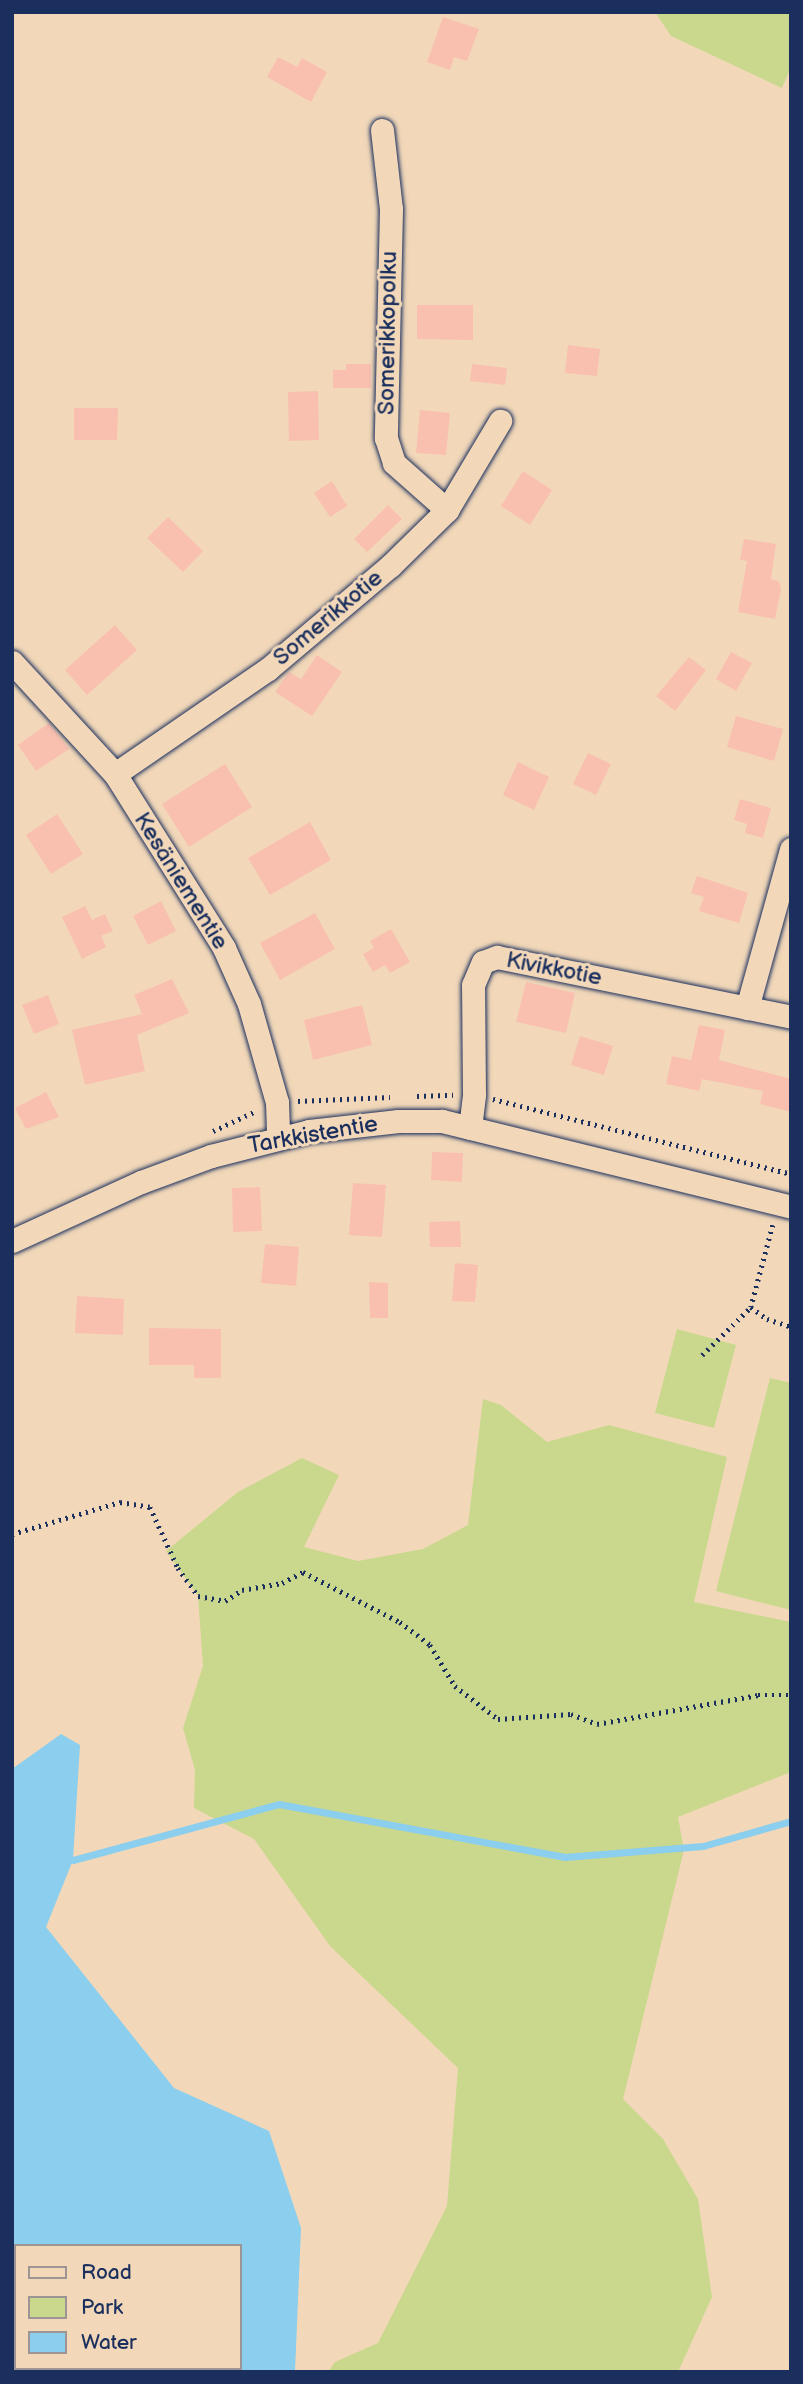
<!DOCTYPE html>
<html>
<head>
<meta charset="utf-8">
<style>
	body { margin:0 }
	#map { position:relative; width:803px; height:2384px; overflow:hidden; background:#f2d8b9; font-family:"Balsamiq Sans",sans-serif }
	div>[style] { position:absolute }
	[style*='--x'] { left:calc(var(--x)*1px); top:calc(var(--y)*1px); width:calc(var(--w)*1px); rotate:calc(var(--a)*1deg) }
	.green>* { inset:0; background:#c9d88c }
	.water>* { inset:0; background:#8cceed }
	.stream>* { height:7px; margin:-3.5px; padding:0 3.5px; transform-origin:3.5px; border-radius:3.5px; background:#8cceed }
	.building>* { inset:0; background:#f9c0b0 }
	.path>* { height:4.5px; margin-top:-2.25px; transform-origin:0; background:repeating-linear-gradient(90deg,#1b2f5e 0 2px,transparent 0 7px) }
	.roads { filter:drop-shadow(0 0 2px #1b2f5e) drop-shadow(0 0 2px #1b2f5e) }
	.minor>* { height:23px; margin:-11.5px; padding:0 11.5px; transform-origin:11.5px; border-radius:11.5px; background:#f2d8b9 }
	span { translate:-50% -50%; white-space:nowrap; text-align:center; line-height:1.15; -webkit-text-stroke:6px #f2d8b9; paint-order:stroke }
	.street-label { font-size:23px; color:#1b2f5e }
	.frame { position:absolute; inset:0; border:14px solid #1b2f5e; pointer-events:none }
	.legend { position:absolute; left:14px; top:2244px; width:228px; height:126px; box-sizing:border-box; background:#f2d8b9; border:2px solid #9c9495; margin:0; padding:9px 12px; list-style:none; font-size:21px; color:#1b2f5e }
	.legend li { display:flex; align-items:center; gap:14px; height:35px }
	.legend b { width:35px; border:2px solid #9c9495 }
</style>
</head>
<body>
<div id="map">
	<div class="green">
		<i style="clip-path:polygon(655px 12px,791px 12px,791px 67px,782px 88px,671px 36px)"></i>
		<i style="clip-path:polygon(677px 1329px,736px 1345px,714px 1428px,655px 1413px)"></i>
		<i style="clip-path:polygon(770px 1378px,791px 1383px,791px 1610px,716px 1591px)"></i>
		<i style="clip-path:polygon(483px 1399px,501px 1405px,547px 1442px,609px 1425px,727px 1457px,694px 1602px,791px 1622px,791px 1772px,678px 1817px,684px 1850px,623px 2099px,663px 2139px,698px 2199px,712px 2297px,678px 2372px,328px 2372px,335px 2362px,378px 2343px,447px 2206px,458px 2068px,330px 1946px,254px 1839px,194px 1808px,195px 1770px,183px 1728px,203px 1666px,198px 1596px,166px 1551px,238px 1492px,302px 1458px,339px 1475px,304px 1547px,358px 1561px,423px 1549px,468px 1525px)"></i>
	</div>
	<div class="water">
		<i style="clip-path:polygon(evenodd,61px 1734px,80px 1745px,73px 1860px,46px 1927px,174px 2088px,269px 2131px,301px 2228px,295px 2372px,12px 2372px,12px 1769px,61px 1734px,16px 2246px,240px 2246px,240px 2368px,16px 2368px,16px 2246px)"></i>
	</div>
	<div class="stream">
		<i style="--x:73;--y:1860;--w:213;--a:-15.2"></i>
		<i style="--x:279;--y:1804;--w:291;--a:10.5"></i>
		<i style="--x:565;--y:1857;--w:138;--a:-4.6"></i>
		<i style="--x:703;--y:1846;--w:91;--a:-15.9"></i>
	</div>
	<div class="building">
		<i style="clip-path:polygon(443px 17px,479px 29px,467px 61px,454px 57px,450px 70px,427px 62px)"></i>
		<i style="clip-path:polygon(278px 57px,297px 67px,302px 58px,327px 72px,311px 102px,267px 77px)"></i>
		<i style="clip-path:polygon(417px 305px,473px 305px,473px 340px,417px 339px)"></i>
		<i style="clip-path:polygon(568px 345px,600px 349px,597px 376px,565px 373px)"></i>
		<i style="clip-path:polygon(346px 364px,371px 364px,371px 388px,333px 388px,333px 370px,346px 370px)"></i>
		<i style="clip-path:polygon(472px 364px,507px 368px,505px 385px,470px 381px)"></i>
		<i style="clip-path:polygon(318px 391px,319px 440px,289px 441px,288px 392px)"></i>
		<i style="clip-path:polygon(74px 408px,118px 408px,117px 440px,74px 440px)"></i>
		<i style="clip-path:polygon(420px 410px,450px 413px,446px 455px,416px 453px)"></i>
		<i style="clip-path:polygon(523px 471px,552px 490px,530px 525px,501px 506px)"></i>
		<i style="clip-path:polygon(332px 481px,347px 506px,330px 517px,314px 493px)"></i>
		<i style="clip-path:polygon(388px 505px,402px 519px,367px 552px,354px 539px)"></i>
		<i style="clip-path:polygon(168px 517px,203px 551px,183px 572px,147px 538px)"></i>
		<i style="clip-path:polygon(744px 539px,776px 544px,771px 579px,779px 581px,781px 589px,775px 619px,738px 612px,747px 561px,740px 560px)"></i>
		<i style="clip-path:polygon(115px 625px,137px 650px,87px 695px,65px 670px)"></i>
		<i style="clip-path:polygon(731px 652px,752px 663px,736px 691px,716px 679px)"></i>
		<i style="clip-path:polygon(317px 655px,342px 672px,312px 716px,275px 692px,289px 672px,301px 679px)"></i>
		<i style="clip-path:polygon(689px 657px,706px 670px,675px 711px,656px 696px)"></i>
		<i style="clip-path:polygon(736px 716px,783px 729px,774px 761px,727px 747px)"></i>
		<i style="clip-path:polygon(49px 723px,69px 749px,36px 771px,18px 745px)"></i>
		<i style="clip-path:polygon(588px 753px,611px 764px,596px 795px,573px 784px)"></i>
		<i style="clip-path:polygon(518px 762px,549px 777px,534px 810px,503px 795px)"></i>
		<i style="clip-path:polygon(225px 764px,252px 807px,189px 847px,162px 804px)"></i>
		<i style="clip-path:polygon(740px 799px,771px 808px,763px 838px,745px 833px,747px 824px,734px 820px)"></i>
		<i style="clip-path:polygon(57px 814px,83px 854px,51px 874px,26px 835px)"></i>
		<i style="clip-path:polygon(310px 822px,331px 860px,270px 895px,248px 858px)"></i>
		<i style="clip-path:polygon(697px 876px,748px 893px,739px 923px,699px 911px,704px 897px,691px 893px)"></i>
		<i style="clip-path:polygon(161px 901px,176px 931px,148px 945px,133px 916px)"></i>
		<i style="clip-path:polygon(85px 906px,92px 920px,105px 914px,113px 931px,101px 936px,106px 947px,82px 959px,62px 917px)"></i>
		<i style="clip-path:polygon(315px 913px,335px 949px,280px 980px,260px 943px)"></i>
		<i style="clip-path:polygon(391px 929px,410px 962px,390px 973px,385px 965px,373px 972px,363px 954px,374px 948px,370px 941px)"></i>
		<i style="clip-path:polygon(172px 979px,189px 1013px,137px 1035px,145px 1071px,85px 1085px,72px 1030px,142px 1014px,134px 995px)"></i>
		<i style="clip-path:polygon(526px 982px,575px 993px,566px 1033px,516px 1022px)"></i>
		<i style="clip-path:polygon(48px 995px,59px 1024px,34px 1034px,22px 1005px)"></i>
		<i style="clip-path:polygon(362px 1005px,372px 1045px,313px 1060px,304px 1020px)"></i>
		<i style="clip-path:polygon(699px 1025px,725px 1030px,719px 1060px,791px 1079px,791px 1112px,760px 1104px,763px 1091px,702px 1079px,699px 1091px,666px 1084px,672px 1056px,691px 1060px)"></i>
		<i style="clip-path:polygon(580px 1036px,613px 1046px,604px 1075px,571px 1065px)"></i>
		<i style="clip-path:polygon(46px 1092px,59px 1117px,26px 1129px,15px 1108px)"></i>
		<i style="clip-path:polygon(432px 1152px,463px 1153px,462px 1182px,431px 1180px)"></i>
		<i style="clip-path:polygon(353px 1183px,386px 1185px,382px 1237px,349px 1235px)"></i>
		<i style="clip-path:polygon(260px 1187px,262px 1231px,233px 1232px,232px 1188px)"></i>
		<i style="clip-path:polygon(460px 1221px,461px 1247px,430px 1247px,429px 1222px)"></i>
		<i style="clip-path:polygon(265px 1244px,299px 1247px,296px 1286px,261px 1283px)"></i>
		<i style="clip-path:polygon(455px 1263px,478px 1265px,475px 1302px,452px 1301px)"></i>
		<i style="clip-path:polygon(369px 1282px,388px 1283px,388px 1318px,370px 1318px)"></i>
		<i style="clip-path:polygon(77px 1296px,124px 1299px,123px 1335px,75px 1333px)"></i>
		<i style="clip-path:polygon(149px 1328px,221px 1329px,221px 1378px,194px 1378px,194px 1365px,149px 1365px)"></i>
	</div>
	<div class="path">
		<i style="--x:417;--y:1096;--w:36;--a:-2"></i>
		<i style="--x:493;--y:1099;--w:307;--a:14.1"></i>
		<i style="--x:298;--y:1101;--w:92;--a:-2.5"></i>
		<i style="--x:213;--y:1131;--w:47;--a:-24.9"></i>
		<i style="--x:773;--y:1225;--w:85;--a:105"></i>
		<i style="--x:751;--y:1307;--w:20;--a:37"></i>
		<i style="--x:767;--y:1319;--w:25;--a:18"></i>
		<i style="--x:702;--y:1355;--w:69;--a:-44.4"></i>
		<i style="--x:12;--y:1534;--w:113;--a:-16.5"></i>
		<i style="--x:120;--y:1502;--w:30;--a:9"></i>
		<i style="--x:150;--y:1507;--w:67;--a:65.3"></i>
		<i style="--x:178;--y:1568;--w:34;--a:54"></i>
		<i style="--x:198;--y:1596;--w:27;--a:10"></i>
		<i style="--x:225;--y:1601;--w:20;--a:-33"></i>
		<i style="--x:242;--y:1590;--w:41;--a:-9.9"></i>
		<i style="--x:282;--y:1583;--w:24;--a:-28"></i>
		<i style="--x:303;--y:1572;--w:109;--a:27.3"></i>
		<i style="--x:400;--y:1622;--w:38;--a:37"></i>
		<i style="--x:430;--y:1645;--w:48;--a:58.6"></i>
		<i style="--x:455;--y:1686;--w:54;--a:37.5"></i>
		<i style="--x:498;--y:1719;--w:73;--a:-3.9"></i>
		<i style="--x:571;--y:1714;--w:28;--a:21"></i>
		<i style="--x:597;--y:1724;--w:164;--a:-10.2"></i>
		<i style="--x:758;--y:1695;--w:33;--a:0"></i>
	</div>
	<div class="roads">
		<div class="minor">
			<i style="--x:382;--y:130;--w:80;--a:83.5"></i>
			<i style="--x:391;--y:209;--w:229;--a:91.3"></i>
			<i style="--x:386;--y:438;--w:26;--a:72"></i>
			<i style="--x:394;--y:463;--w:71;--a:41.6"></i>
			<i style="--x:12;--y:662;--w:152;--a:47.4"></i>
			<i style="--x:115;--y:774;--w:205;--a:57.9"></i>
			<i style="--x:224;--y:948;--w:61;--a:65.9"></i>
			<i style="--x:249;--y:1004;--w:102;--a:74.1"></i>
			<i style="--x:277;--y:1102;--w:36;--a:88"></i>
			<i style="--x:115;--y:774;--w:186;--a:-34.5"></i>
			<i style="--x:268;--y:669;--w:160;--a:-40.2"></i>
			<i style="--x:390;--y:566;--w:80;--a:-44.5"></i>
			<i style="--x:447;--y:510;--w:104;--a:-59.2"></i>
			<i style="--x:747;--y:1008;--w:165;--a:-74.5"></i>
			<i style="--x:470;--y:1128;--w:34;--a:-83"></i>
			<i style="--x:474;--y:1094;--w:109;--a:-90.5"></i>
			<i style="--x:473;--y:985;--w:25;--a:-67"></i>
			<i style="--x:483;--y:962;--w:15;--a:-20"></i>
			<i style="--x:497;--y:957;--w:300;--a:11.5"></i>
			<i style="--x:12;--y:1241;--w:142;--a:-24.6"></i>
			<i style="--x:141;--y:1182;--w:75;--a:-20.4"></i>
			<i style="--x:211;--y:1156;--w:101;--a:-14.3"></i>
			<i style="--x:309;--y:1131;--w:90;--a:-6.4"></i>
			<i style="--x:398;--y:1121;--w:44;--a:0"></i>
			<i style="--x:442;--y:1121;--w:359;--a:13.8"></i>
		</div>
	</div>
	<div class="street-label">
		<span style="left:388px;top:333px;rotate:-89deg">Somerikkopolku</span>
		<span style="left:328px;top:618px;rotate:-40deg">Somerikkotie</span>
		<span style="left:181px;top:881px;rotate:58deg">Kesäniementie</span>
		<span style="left:554px;top:969px;rotate:11deg">Kivikkotie</span>
		<span style="left:313px;top:1135px;rotate:-10deg">Tarkkistentie</span>
	</div>
	<div class="frame"></div>
	<ul class="legend">
	<li><b style="height:9px;background:#f2d8b9"></b>Road</li>
	<li><b style="height:19px;background:#c9d88c"></b>Park</li>
	<li><b style="height:19px;background:#8cceed"></b>Water</li>
	</ul>
</div>
</body>
</html>
